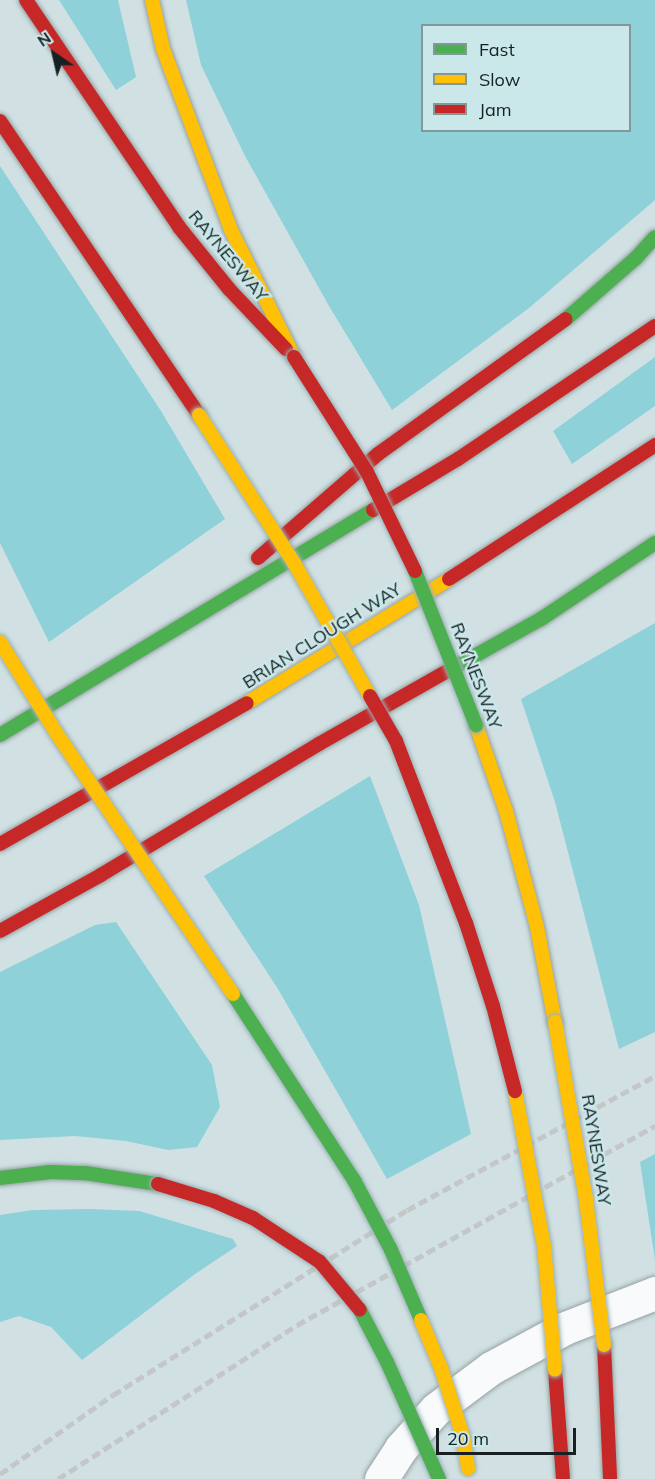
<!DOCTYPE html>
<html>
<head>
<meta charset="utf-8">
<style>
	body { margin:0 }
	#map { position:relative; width:655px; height:1479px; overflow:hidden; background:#d1e1e3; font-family:Mulish,sans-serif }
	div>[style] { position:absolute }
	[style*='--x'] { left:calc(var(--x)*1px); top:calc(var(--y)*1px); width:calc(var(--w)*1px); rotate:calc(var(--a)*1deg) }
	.green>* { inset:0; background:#8ed1d9 }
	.roads { filter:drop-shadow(0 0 2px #95a2a3) drop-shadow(0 0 2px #95a2a3) }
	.street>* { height:33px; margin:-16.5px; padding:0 16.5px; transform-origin:16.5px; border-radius:16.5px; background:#f8fafb }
	.fast>* { height:14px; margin:-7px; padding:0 7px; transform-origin:7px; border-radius:7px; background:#4caf50 }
	.slow>* { height:14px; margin:-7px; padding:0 7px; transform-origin:7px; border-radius:7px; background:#ffc107 }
	.jam>* { height:14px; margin:-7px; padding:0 7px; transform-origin:7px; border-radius:7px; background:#c62828 }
	.rail>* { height:4.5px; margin-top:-2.25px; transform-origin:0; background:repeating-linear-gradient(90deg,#c3c7c7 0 9px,transparent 0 13.5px) }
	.bridges { filter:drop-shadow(0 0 2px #9bb0b5) drop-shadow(0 0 2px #9bb0b5) }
	.fast-bridge>* { height:14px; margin:-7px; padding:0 7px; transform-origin:7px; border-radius:7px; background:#4caf50 }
	.slow-bridge>* { height:14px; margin:-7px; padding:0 7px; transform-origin:7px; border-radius:7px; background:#ffc107 }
	.jam-bridge>* { height:14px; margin:-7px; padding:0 7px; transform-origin:7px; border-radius:7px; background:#c62828 }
	span { translate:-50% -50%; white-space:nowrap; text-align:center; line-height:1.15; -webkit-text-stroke:4.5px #cae7ea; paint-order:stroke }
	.street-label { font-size:18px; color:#172123 }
	.legend { position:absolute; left:421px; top:24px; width:210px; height:108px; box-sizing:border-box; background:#cae7ea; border:2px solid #82989a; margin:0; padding:8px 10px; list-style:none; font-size:18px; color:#172123 }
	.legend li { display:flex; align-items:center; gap:12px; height:30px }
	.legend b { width:30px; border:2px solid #82989a }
	.north { position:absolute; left:24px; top:24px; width:60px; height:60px; -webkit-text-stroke:4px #cae7ea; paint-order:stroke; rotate:326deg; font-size:16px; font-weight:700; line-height:24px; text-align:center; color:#172123 }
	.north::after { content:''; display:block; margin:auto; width:21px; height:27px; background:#172123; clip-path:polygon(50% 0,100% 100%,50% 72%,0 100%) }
	.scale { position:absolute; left:436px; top:1428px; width:140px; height:27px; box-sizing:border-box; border:3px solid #172123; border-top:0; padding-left:8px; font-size:18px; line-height:21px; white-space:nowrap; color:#172123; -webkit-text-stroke:4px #cae7ea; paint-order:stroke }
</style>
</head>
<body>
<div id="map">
	<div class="green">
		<i style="clip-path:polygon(59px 0,118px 0,136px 77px,116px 90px)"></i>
		<i style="clip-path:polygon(evenodd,186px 0,655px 0,655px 200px,529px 308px,392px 410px,329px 306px,245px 156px,201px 65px,186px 0,422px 26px,630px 26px,630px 130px,422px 130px,422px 26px)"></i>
		<i style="clip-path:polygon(0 166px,161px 411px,225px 519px,49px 642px,0 543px)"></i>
		<i style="clip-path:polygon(655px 357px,655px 406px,572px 464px,553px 431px)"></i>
		<i style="clip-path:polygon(655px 623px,655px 1032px,619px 1049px,555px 802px,521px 699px)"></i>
		<i style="clip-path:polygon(370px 776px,419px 905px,471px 1134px,387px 1179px,278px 989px,204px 876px)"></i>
		<i style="clip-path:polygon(116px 922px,212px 1065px,220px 1107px,197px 1147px,168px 1150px,126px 1141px,75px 1136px,0 1140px,0 972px,95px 925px)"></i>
		<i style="clip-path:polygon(655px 1154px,655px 1260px,640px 1162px)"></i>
		<i style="clip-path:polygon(90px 1209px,139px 1211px,233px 1239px,237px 1246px,195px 1274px,82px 1360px,51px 1327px,19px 1316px,0 1322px,0 1215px,33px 1210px)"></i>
	</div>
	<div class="roads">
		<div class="street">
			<i style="--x:381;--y:1479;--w:37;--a:-57"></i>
			<i style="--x:401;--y:1448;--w:52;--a:-48.1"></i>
			<i style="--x:436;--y:1409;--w:69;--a:-36.7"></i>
			<i style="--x:491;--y:1368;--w:84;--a:-28.4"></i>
			<i style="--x:565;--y:1328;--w:97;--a:-21.3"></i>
		</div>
		<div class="fast">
			<i style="--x:566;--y:319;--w:93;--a:-41.1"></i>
			<i style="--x:636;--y:258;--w:28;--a:-48"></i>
			<i style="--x:446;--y:672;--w:109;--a:-29.2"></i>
			<i style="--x:541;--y:619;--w:137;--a:-33.7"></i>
			<i style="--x:0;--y:735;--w:436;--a:-31.1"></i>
			<i style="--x:0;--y:1178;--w:51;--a:-6.7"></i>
			<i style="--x:51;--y:1172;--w:34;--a:2"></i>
			<i style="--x:85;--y:1173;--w:74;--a:8.6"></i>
		</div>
		<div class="slow">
			<i style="--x:152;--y:0;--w:50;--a:77.3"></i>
			<i style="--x:163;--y:49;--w:193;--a:69.4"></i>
			<i style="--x:231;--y:230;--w:142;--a:63.6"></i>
			<i style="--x:247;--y:703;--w:237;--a:-31.5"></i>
			<i style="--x:476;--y:725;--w:91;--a:70.8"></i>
			<i style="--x:506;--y:811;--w:120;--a:75"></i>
			<i style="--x:537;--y:927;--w:97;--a:79.3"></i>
		</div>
		<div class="jam">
			<i style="--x:26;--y:0;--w:274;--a:56"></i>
			<i style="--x:179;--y:227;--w:80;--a:51.1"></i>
			<i style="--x:229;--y:289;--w:83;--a:46.5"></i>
			<i style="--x:0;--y:121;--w:355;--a:55.9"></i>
			<i style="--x:373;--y:510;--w:99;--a:-31"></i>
			<i style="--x:458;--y:459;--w:238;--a:-34"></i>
			<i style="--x:258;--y:558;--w:159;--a:-40.9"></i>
			<i style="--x:378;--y:454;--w:231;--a:-35.7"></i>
			<i style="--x:449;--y:579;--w:246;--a:-33"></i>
			<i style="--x:0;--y:844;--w:284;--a:-29.7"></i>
			<i style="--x:0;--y:931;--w:115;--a:-29"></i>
			<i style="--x:101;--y:875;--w:254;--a:-31"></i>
			<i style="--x:319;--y:744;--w:146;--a:-29.6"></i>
			<i style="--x:604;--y:1345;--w:134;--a:87.4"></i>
			<i style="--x:555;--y:1370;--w:109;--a:85.8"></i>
		</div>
	</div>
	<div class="rail">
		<i style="--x:0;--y:1474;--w:138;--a:-35"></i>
		<i style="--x:113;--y:1395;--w:347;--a:-32.2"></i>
		<i style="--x:407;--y:1210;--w:282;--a:-28.4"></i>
		<i style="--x:58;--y:1479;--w:284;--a:-32.8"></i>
		<i style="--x:297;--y:1325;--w:410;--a:-29.1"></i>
	</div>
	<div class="bridges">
		<div class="fast-bridge">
			<i style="--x:415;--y:571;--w:166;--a:68.4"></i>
			<i style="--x:233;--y:994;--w:222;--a:57"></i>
			<i style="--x:354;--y:1180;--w:79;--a:62.1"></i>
			<i style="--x:391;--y:1250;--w:76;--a:66.8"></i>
			<i style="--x:360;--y:1310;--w:59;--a:62.6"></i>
			<i style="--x:387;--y:1362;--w:128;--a:66"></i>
		</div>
		<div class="slow-bridge">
			<i style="--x:199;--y:415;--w:176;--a:57.3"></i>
			<i style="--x:294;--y:563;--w:153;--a:60.3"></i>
			<i style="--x:0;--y:642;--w:108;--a:58.2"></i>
			<i style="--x:57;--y:734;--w:314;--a:55.9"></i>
			<i style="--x:555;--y:1022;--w:181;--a:80.1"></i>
			<i style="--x:586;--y:1200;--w:146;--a:82.9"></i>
			<i style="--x:515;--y:1091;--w:158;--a:79.4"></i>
			<i style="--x:544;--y:1246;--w:124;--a:84.9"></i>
			<i style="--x:421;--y:1320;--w:52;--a:67.4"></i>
			<i style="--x:441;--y:1368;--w:71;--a:72.1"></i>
			<i style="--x:463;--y:1436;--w:33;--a:81"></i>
		</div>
		<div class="jam-bridge">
			<i style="--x:294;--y:357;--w:136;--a:57.6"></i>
			<i style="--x:367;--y:472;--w:110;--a:64.1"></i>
			<i style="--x:370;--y:696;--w:52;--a:60"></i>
			<i style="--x:396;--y:741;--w:195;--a:69"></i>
			<i style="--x:466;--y:923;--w:87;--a:72"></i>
			<i style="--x:493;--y:1006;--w:88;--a:75.5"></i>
			<i style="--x:158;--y:1184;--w:59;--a:16.9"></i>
			<i style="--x:214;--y:1201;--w:43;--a:23.6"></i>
			<i style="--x:253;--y:1218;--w:80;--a:33.3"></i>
			<i style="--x:320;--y:1262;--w:62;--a:50.2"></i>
		</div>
	</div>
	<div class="street-label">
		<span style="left:228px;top:256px;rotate:50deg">RAYNESWAY</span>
		<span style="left:322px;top:636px;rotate:-32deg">BRIAN CLOUGH WAY</span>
		<span style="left:476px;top:676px;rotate:69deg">RAYNESWAY</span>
		<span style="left:596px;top:1150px;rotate:81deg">RAYNESWAY</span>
	</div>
	<ul class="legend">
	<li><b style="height:8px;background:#4caf50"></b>Fast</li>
	<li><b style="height:8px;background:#ffc107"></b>Slow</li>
	<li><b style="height:8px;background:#c62828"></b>Jam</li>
	</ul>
	<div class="north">N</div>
	<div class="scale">20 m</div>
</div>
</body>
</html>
